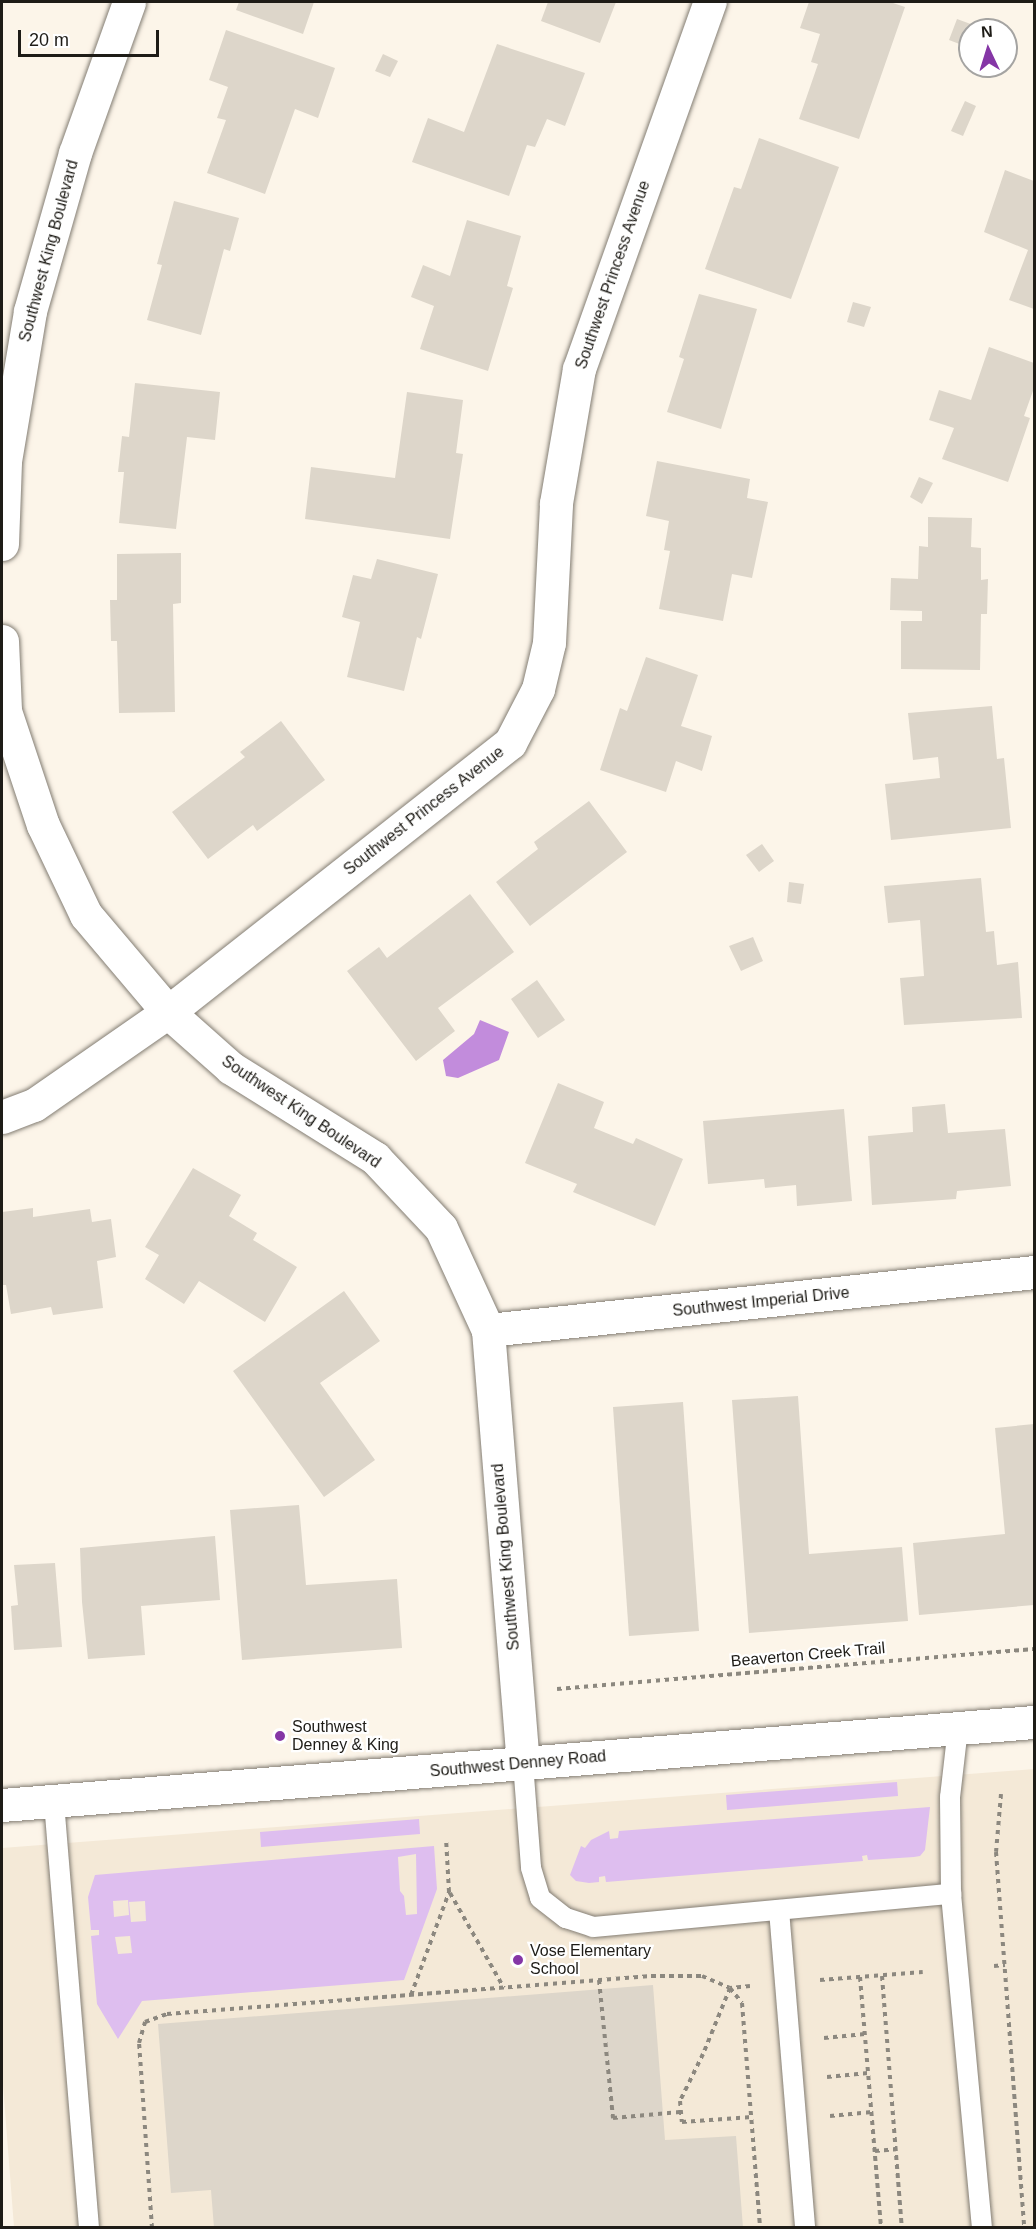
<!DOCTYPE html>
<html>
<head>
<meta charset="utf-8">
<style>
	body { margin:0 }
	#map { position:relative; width:1036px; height:2229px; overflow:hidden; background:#fcf5e9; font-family:Arial,sans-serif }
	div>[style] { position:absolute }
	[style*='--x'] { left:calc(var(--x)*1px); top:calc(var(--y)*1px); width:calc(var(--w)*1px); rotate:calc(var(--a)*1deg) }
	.built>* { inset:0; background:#f4e9d7 }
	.green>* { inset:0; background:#debeef }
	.water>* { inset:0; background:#c28cdc }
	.building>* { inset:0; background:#ddd6ca }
	.path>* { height:4px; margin-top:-2px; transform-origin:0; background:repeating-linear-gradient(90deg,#8c887f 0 4.5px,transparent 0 9px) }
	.roads { filter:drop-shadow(0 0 2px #837d73) drop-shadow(0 0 2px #837d73) }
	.service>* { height:20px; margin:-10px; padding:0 10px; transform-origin:10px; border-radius:10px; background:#fff }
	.minor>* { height:33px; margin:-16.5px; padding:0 16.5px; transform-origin:16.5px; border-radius:16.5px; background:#fff }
	.tertiary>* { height:33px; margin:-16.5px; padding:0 16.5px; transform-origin:16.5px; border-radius:16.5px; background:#fff }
	.dots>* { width:16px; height:16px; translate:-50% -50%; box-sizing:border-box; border:3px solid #fff; border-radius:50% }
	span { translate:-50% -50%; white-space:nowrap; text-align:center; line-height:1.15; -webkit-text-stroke:4.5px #fff; paint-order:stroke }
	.street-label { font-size:16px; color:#1e1c17 }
	.poi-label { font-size:16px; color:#1e1c17 }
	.left { translate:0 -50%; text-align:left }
	.frame { position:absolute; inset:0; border:3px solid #1e1c17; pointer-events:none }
	.north { position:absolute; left:958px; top:18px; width:60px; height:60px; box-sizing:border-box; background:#fff; border:2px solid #a5a4a2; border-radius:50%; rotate:356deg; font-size:16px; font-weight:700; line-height:24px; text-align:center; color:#1e1c17 }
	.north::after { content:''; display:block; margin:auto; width:21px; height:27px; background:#8536a6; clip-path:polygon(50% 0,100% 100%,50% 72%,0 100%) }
	.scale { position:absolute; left:18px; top:30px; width:141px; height:27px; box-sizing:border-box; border:3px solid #1e1c17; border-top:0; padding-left:8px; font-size:18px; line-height:21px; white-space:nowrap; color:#1e1c17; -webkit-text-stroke:4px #fff; paint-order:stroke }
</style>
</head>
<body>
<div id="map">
	<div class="built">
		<i style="clip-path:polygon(1034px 1769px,1034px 2227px,14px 2227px,2px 2072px,2px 1848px)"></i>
	</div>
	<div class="green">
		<i style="clip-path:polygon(897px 1782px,898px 1796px,727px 1810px,726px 1795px)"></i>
		<i style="clip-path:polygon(930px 1807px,925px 1850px,920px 1856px,914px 1857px,868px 1860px,867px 1855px,862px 1856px,863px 1861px,606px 1882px,605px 1876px,599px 1877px,599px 1882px,589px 1883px,576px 1881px,570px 1875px,581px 1846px,585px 1848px,591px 1840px,609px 1831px,610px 1839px,618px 1838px,619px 1831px)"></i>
		<i style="clip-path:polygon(419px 1819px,420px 1834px,261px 1847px,260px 1832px)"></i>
		<i style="clip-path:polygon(evenodd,434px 1846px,437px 1889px,404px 1980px,142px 2001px,118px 2039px,97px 2004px,91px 1936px,99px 1935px,99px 1930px,91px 1930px,88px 1897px,95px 1875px,434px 1846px,416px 1854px,417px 1914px,406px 1915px,404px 1896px,400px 1891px,398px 1857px,416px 1854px,434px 1846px,128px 1900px,129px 1915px,114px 1917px,113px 1901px,128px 1900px,434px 1846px,145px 1901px,146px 1921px,131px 1922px,129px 1902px,145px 1901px,434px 1846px,130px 1936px,132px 1953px,118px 1954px,115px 1937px,130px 1936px)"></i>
	</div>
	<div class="water">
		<i style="clip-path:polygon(480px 1020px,509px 1032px,499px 1060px,458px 1078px,446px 1076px,443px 1060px,474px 1034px)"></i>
	</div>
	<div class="building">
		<i style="clip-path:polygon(239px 2px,314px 2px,303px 34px,236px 10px)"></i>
		<i style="clip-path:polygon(548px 2px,616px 2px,600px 43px,541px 21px)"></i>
		<i style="clip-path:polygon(809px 2px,890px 2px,905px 7px,859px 139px,799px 119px,818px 64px,811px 62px,820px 34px,800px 28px)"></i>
		<i style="clip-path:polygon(957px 19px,987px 30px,970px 30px,970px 48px,949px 40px)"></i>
		<i style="clip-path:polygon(226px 30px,335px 68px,318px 118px,295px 109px,265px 194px,207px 173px,226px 120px,217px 118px,228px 87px,209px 80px)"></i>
		<i style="clip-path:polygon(497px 44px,585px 73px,565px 126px,547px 119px,535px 147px,527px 145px,509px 196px,412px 162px,428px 118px,464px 132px)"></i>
		<i style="clip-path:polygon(383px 54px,398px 61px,390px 77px,375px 71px)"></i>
		<i style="clip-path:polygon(965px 101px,976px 106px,963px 136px,951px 131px)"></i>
		<i style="clip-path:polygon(759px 138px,839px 167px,791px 299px,705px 269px,734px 187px,741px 189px)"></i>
		<i style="clip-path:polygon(1005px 170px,1034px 181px,1034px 309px,1009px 300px,1028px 250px,984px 232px)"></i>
		<i style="clip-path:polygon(174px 201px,239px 218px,230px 251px,224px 249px,201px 335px,147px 320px,162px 265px,157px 264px)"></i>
		<i style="clip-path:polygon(467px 220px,521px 236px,507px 286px,513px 288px,488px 371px,420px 349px,434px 306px,411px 297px,423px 265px,450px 276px)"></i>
		<i style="clip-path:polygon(699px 294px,757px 309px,721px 429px,667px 412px,684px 359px,679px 357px)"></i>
		<i style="clip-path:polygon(853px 302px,871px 307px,864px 327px,847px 322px)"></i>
		<i style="clip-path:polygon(989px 347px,1034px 363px,1034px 388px,1024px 416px,1030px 418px,1008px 482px,942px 459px,954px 428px,929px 420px,939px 390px,971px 400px)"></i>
		<i style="clip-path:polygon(135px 383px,220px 392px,215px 440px,187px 437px,176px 529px,119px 523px,124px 472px,118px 472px,122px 436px,129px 437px)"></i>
		<i style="clip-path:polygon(407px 392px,463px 400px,456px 453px,463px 454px,450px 539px,305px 519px,311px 467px,395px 478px)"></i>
		<i style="clip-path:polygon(657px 461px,750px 479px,747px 498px,768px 502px,752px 578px,732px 574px,723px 621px,659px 609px,670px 551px,664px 550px,669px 521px,646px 516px)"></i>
		<i style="clip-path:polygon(919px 477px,933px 483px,922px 504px,910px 497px)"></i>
		<i style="clip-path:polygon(928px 517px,972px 518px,971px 547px,981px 548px,981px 580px,988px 579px,987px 614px,981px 614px,980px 670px,901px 669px,901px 621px,922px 621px,922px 611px,890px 610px,891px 578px,918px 579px,919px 546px,928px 547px)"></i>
		<i style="clip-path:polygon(181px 553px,181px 603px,173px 604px,175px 712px,119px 713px,117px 641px,111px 641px,110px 600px,117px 600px,117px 554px)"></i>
		<i style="clip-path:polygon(377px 559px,438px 574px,421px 639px,417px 637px,404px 691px,347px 677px,360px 622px,342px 617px,353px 575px,371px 579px)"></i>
		<i style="clip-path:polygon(646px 657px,698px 675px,681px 726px,712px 736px,702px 771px,676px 761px,666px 792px,600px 770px,620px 708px,627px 711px)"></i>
		<i style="clip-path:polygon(992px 706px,997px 759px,1004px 758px,1011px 828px,891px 840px,885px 784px,940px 778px,938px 757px,913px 760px,908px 713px)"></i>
		<i style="clip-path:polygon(281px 721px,325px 780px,257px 831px,253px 825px,208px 859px,172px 812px,245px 757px,240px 752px)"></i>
		<i style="clip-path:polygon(589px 801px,627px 852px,530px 926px,496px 882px,538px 849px,534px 842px)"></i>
		<i style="clip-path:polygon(762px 844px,774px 861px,759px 872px,746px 855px)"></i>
		<i style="clip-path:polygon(981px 878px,986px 932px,994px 931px,997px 965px,1018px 962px,1022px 1018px,904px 1025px,900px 978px,924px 976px,920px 920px,888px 923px,884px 886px)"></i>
		<i style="clip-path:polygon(789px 882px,804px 884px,801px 904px,787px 902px)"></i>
		<i style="clip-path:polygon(470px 894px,514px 952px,438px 1008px,455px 1031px,416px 1061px,347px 971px,379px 947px,387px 958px)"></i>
		<i style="clip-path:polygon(753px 937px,763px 961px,741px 971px,729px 946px)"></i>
		<i style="clip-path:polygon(537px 980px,565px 1020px,538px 1038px,511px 999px)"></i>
		<i style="clip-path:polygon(558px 1083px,604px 1102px,594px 1128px,633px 1144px,636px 1138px,683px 1159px,655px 1226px,573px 1192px,577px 1184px,525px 1163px)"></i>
		<i style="clip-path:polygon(945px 1104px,948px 1133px,1005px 1129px,1011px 1186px,957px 1191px,956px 1199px,872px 1205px,868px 1136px,913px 1132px,912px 1107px)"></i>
		<i style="clip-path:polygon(844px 1109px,852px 1201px,797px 1206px,796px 1185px,765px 1188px,764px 1179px,708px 1184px,703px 1121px)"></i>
		<i style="clip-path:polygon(193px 1168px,241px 1195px,229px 1216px,257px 1233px,253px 1240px,297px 1267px,265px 1322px,199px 1281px,184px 1304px,145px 1279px,159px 1255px,145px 1247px)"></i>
		<i style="clip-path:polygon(33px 1208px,33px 1217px,90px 1209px,92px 1222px,111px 1219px,116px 1257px,97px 1261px,103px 1308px,53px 1315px,51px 1307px,11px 1314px,6px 1285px,2px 1285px,2px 1212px)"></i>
		<i style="clip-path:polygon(344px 1291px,380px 1341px,320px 1383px,375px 1460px,324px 1497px,233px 1371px)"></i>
		<i style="clip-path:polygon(798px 1396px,809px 1554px,902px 1547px,908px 1621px,749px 1633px,732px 1400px)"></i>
		<i style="clip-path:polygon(683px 1402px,699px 1631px,629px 1636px,613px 1407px)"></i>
		<i style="clip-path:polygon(1034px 1424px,1034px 1605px,919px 1615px,913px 1543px,1005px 1534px,995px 1428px)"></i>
		<i style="clip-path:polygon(299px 1505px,306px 1585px,397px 1579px,402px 1648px,242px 1660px,230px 1510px)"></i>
		<i style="clip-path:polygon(215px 1536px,220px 1600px,141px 1606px,145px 1655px,88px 1659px,82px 1602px,80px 1548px)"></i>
		<i style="clip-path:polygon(55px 1563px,62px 1647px,14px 1650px,11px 1606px,18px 1605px,14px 1565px)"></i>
		<i style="clip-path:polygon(653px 1985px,665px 2140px,736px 2136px,743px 2228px,214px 2228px,211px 2190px,171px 2193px,158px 2024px)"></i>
	</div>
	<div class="path">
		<i style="--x:557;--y:1689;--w:479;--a:-4.8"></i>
		<i style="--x:1001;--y:1794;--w:58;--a:94.9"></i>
		<i style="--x:996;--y:1852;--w:377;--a:85.7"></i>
		<i style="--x:450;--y:1893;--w:109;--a:60.4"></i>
		<i style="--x:994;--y:1966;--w:11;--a:-5"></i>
		<i style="--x:882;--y:1976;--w:253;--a:85.5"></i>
		<i style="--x:860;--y:1977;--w:252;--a:85.2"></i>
		<i style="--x:599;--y:1980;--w:139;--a:84.2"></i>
		<i style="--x:613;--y:2118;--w:67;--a:-5.1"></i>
		<i style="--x:820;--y:1980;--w:103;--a:-4.4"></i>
		<i style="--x:750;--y:1986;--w:20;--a:174"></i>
		<i style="--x:730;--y:1988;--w:71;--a:112.2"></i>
		<i style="--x:703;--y:2054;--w:52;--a:116.1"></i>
		<i style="--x:680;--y:2101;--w:21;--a:85"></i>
		<i style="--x:682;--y:2122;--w:70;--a:-4.1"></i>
		<i style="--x:411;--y:1995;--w:110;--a:-69.7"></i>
		<i style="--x:449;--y:1892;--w:53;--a:-93.2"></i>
		<i style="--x:824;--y:2038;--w:41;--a:-5.6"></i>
		<i style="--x:827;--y:2077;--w:41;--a:-5.6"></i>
		<i style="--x:830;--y:2116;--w:42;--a:-5.4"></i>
		<i style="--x:875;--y:2151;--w:21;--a:-5"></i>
		<i style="--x:152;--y:2228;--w:185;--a:-94"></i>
		<i style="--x:139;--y:2043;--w:22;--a:-74"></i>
		<i style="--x:145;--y:2022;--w:23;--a:-20"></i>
		<i style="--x:167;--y:2014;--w:485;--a:-4.5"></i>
		<i style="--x:651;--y:1976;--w:51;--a:0"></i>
		<i style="--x:702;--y:1976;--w:30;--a:23"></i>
		<i style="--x:730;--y:1988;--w:19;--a:51"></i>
		<i style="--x:742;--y:2003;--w:226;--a:85.4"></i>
	</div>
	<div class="roads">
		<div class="service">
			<i style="--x:958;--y:1728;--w:69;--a:96.6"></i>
			<i style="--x:950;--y:1797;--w:97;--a:89.4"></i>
			<i style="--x:951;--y:1894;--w:335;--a:84.7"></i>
			<i style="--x:523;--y:1763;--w:105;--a:85.6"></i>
			<i style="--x:531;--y:1868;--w:31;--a:73"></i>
			<i style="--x:540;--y:1898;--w:33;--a:38"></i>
			<i style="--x:566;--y:1918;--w:28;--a:18"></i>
			<i style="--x:593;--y:1927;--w:360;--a:-5.3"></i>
			<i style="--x:54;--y:1802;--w:427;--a:85.3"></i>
			<i style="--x:779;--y:1910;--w:319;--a:85.3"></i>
		</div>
		<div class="minor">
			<i style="--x:2;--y:544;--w:83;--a:-87.9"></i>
			<i style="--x:5;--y:461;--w:152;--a:-80.5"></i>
			<i style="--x:30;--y:311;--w:164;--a:-74.1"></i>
			<i style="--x:75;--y:153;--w:160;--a:-70.3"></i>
			<i style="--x:2;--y:641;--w:70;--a:87.5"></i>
			<i style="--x:5;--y:711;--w:120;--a:71.6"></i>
			<i style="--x:43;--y:825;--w:100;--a:64.5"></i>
			<i style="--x:86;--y:915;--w:127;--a:49.8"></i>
			<i style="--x:168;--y:1012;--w:84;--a:41.6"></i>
			<i style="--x:231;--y:1068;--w:170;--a:32"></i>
			<i style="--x:375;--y:1158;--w:96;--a:46.7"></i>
			<i style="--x:441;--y:1228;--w:112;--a:65.3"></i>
			<i style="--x:488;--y:1330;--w:434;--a:85.4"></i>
			<i style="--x:2;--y:1117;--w:34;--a:-21"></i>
			<i style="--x:34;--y:1105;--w:163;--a:-34.8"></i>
			<i style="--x:168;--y:1012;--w:435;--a:-38.2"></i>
			<i style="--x:510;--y:743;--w:61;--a:-62.6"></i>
			<i style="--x:538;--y:689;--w:47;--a:-76.6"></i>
			<i style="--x:549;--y:643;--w:140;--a:-87.1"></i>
			<i style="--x:556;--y:503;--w:136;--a:-80.3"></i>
			<i style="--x:579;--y:369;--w:390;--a:-70.4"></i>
			<i style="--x:488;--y:1330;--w:549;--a:-6.06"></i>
		</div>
		<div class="tertiary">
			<i style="--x:2;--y:1805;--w:1035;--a:-4.6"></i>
		</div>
	</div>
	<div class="dots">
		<i style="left:280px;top:1736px;background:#8536a6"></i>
		<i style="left:518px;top:1960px;background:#8536a6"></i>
	</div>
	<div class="street-label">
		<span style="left:49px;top:251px;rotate:-75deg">Southwest King Boulevard</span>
		<span style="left:613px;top:275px;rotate:-71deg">Southwest Princess Avenue</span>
		<span style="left:424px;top:811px;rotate:-38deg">Southwest Princess Avenue</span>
		<span style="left:301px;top:1112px;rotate:34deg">Southwest King Boulevard</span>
		<span style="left:761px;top:1302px;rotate:-6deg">Southwest Imperial Drive</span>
		<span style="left:506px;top:1557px;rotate:-95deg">Southwest King Boulevard</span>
		<span style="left:808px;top:1655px;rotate:-5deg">Beaverton Creek Trail</span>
		<span style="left:518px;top:1764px;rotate:-5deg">Southwest Denney Road</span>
	</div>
	<div class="poi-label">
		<span class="left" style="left:292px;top:1736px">Southwest<br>Denney &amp; King</span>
		<span class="left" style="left:530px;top:1960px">Vose Elementary<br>School</span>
	</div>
	<div class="frame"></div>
	<div class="north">N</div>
	<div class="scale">20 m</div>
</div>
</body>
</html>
